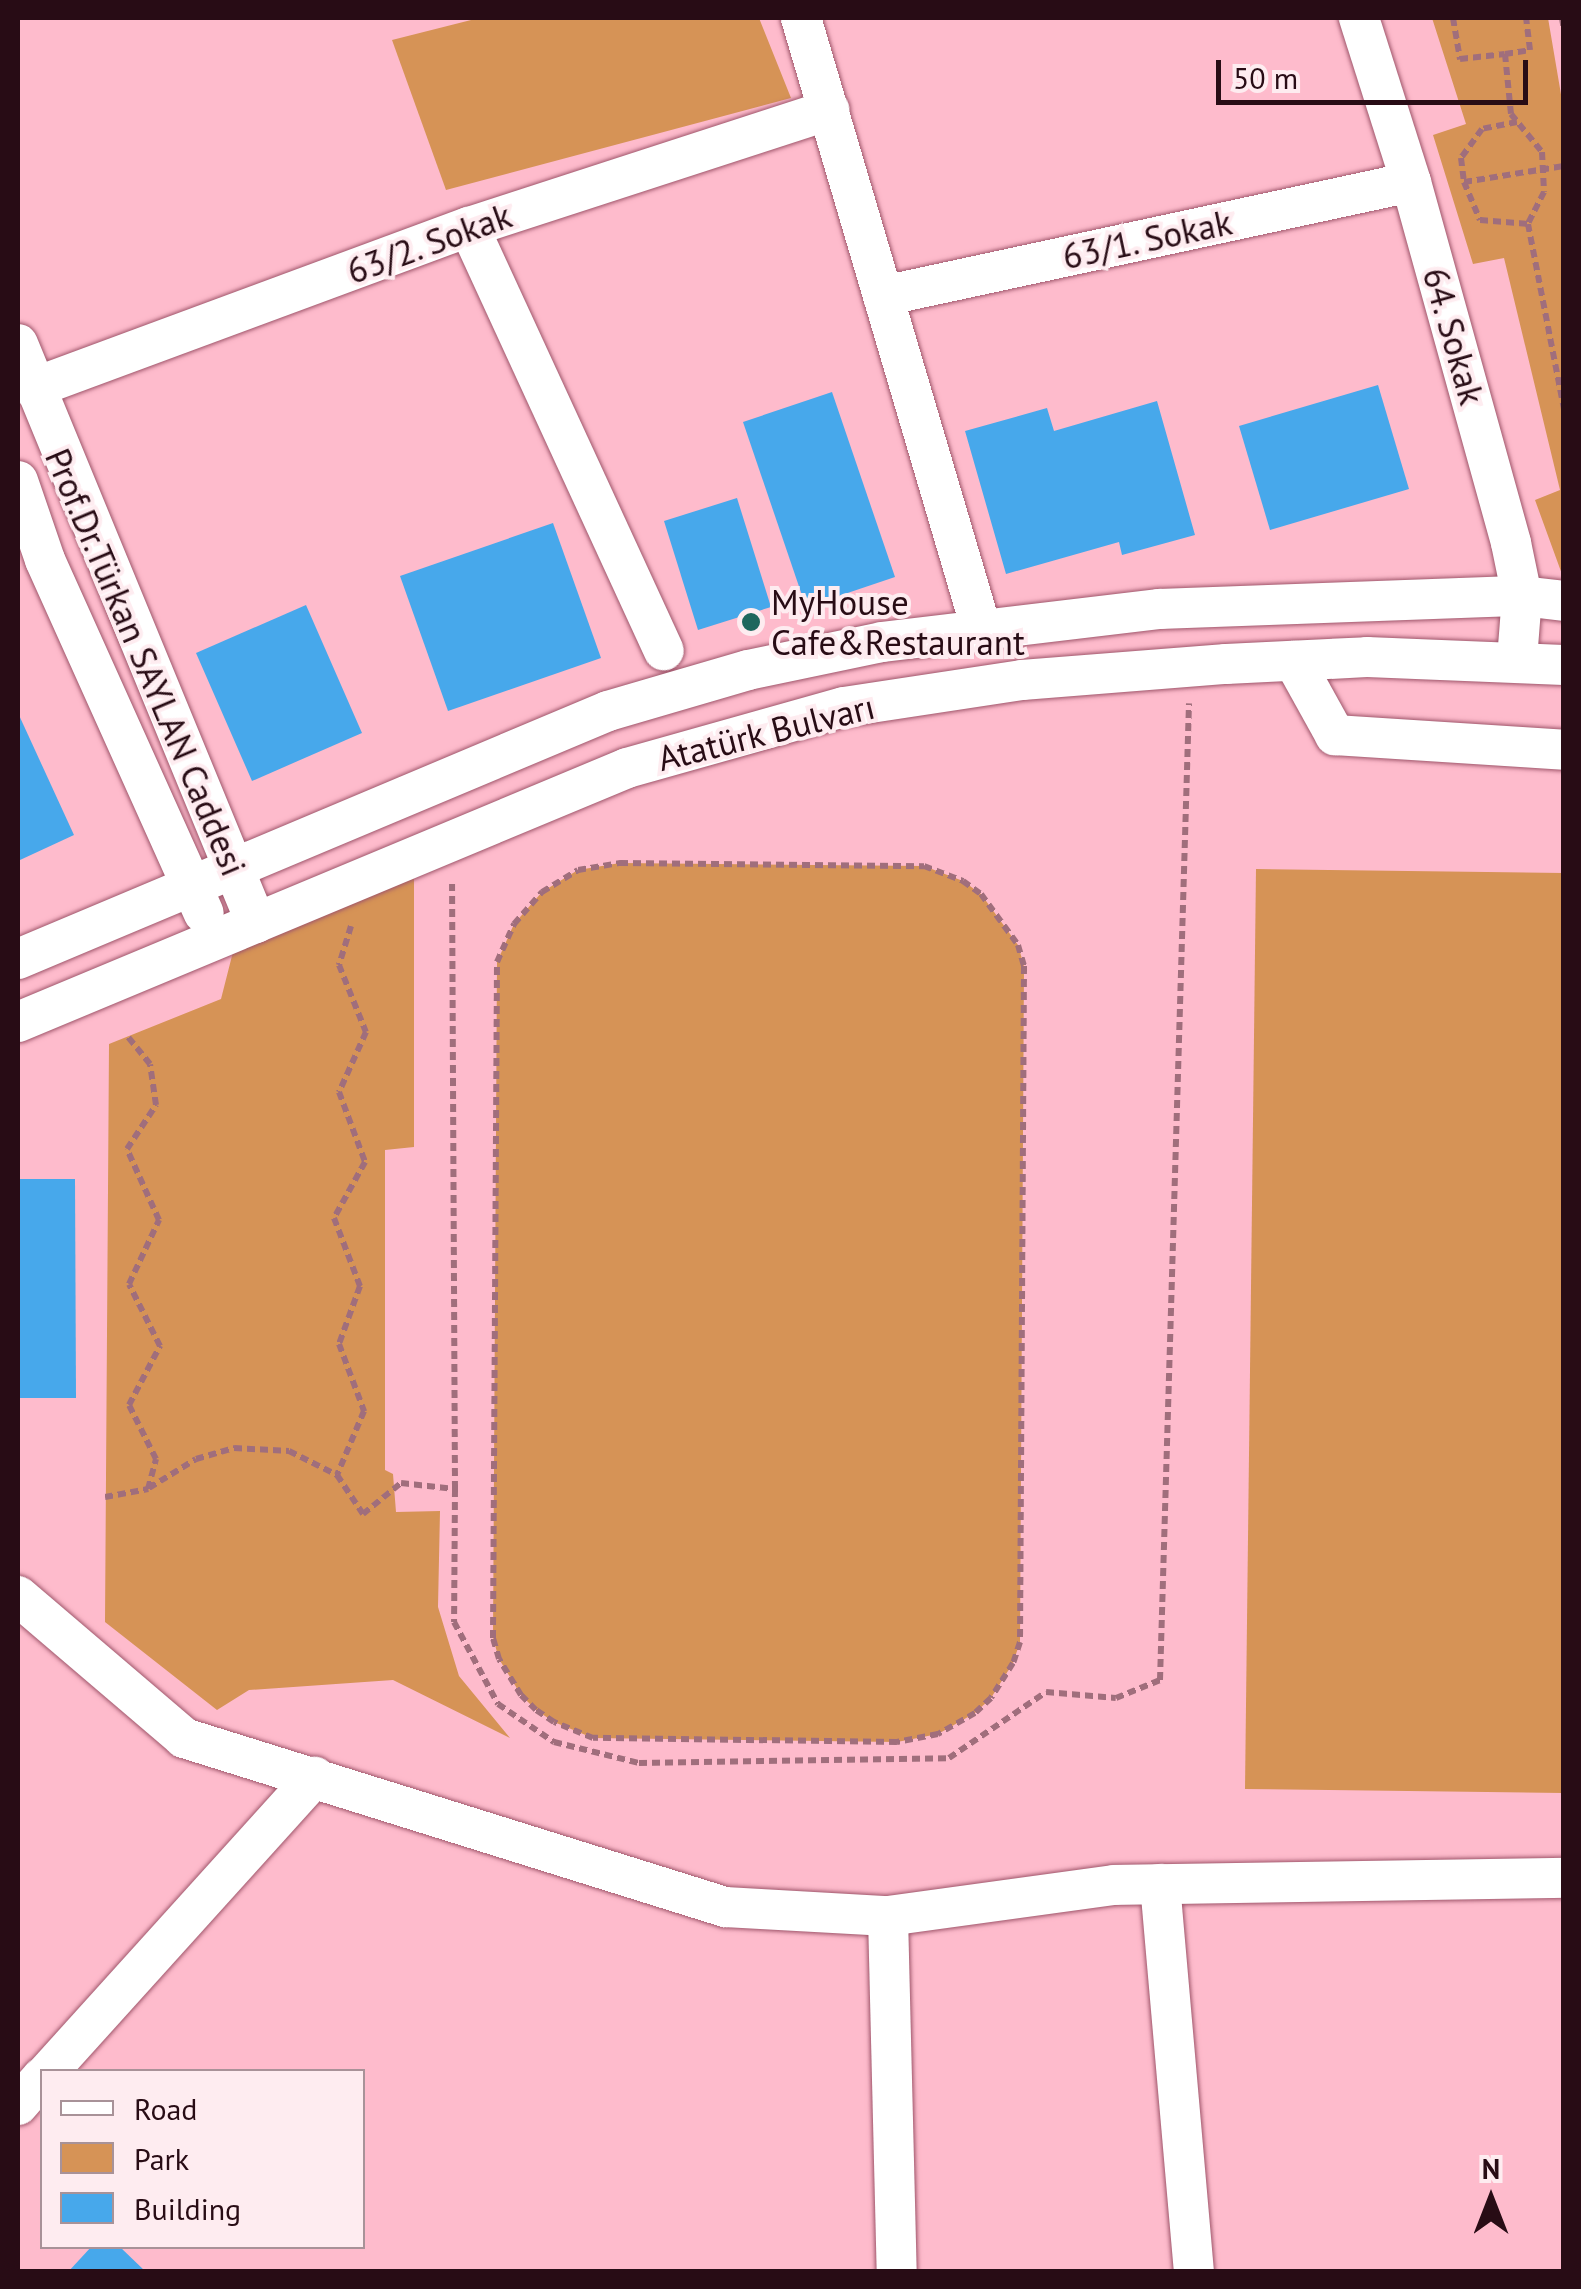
<!DOCTYPE html>
<html>
<head>
<meta charset="utf-8">
<style>
	body { margin:0 }
	#map { position:relative; width:1581px; height:2289px; overflow:hidden; background:#febbcc; font-family:"PT Sans",sans-serif }
	div>[style] { position:absolute }
	[style*='--x'] { left:calc(var(--x)*1px); top:calc(var(--y)*1px); width:calc(var(--w)*1px); rotate:calc(var(--a)*1deg) }
	.green>* { inset:0; background:#d69356 }
	.building>* { inset:0; background:#47a8eb }
	.path>* { height:6px; margin-top:-3px; transform-origin:0; background:repeating-linear-gradient(90deg,#a06e7c 0 8px,transparent 0 13px) }
	.roads { filter:drop-shadow(0 0 2px #9f566b) drop-shadow(0 0 2px #9f566b) }
	.minor>* { height:40px; margin:-20px; padding:0 20px; transform-origin:20px; border-radius:20px; background:#fff }
	.dots>* { width:28px; height:28px; translate:-50% -50%; box-sizing:border-box; border:5px solid #feecf0; border-radius:50% }
	span { translate:-50% -50%; white-space:nowrap; text-align:center; line-height:1.15; -webkit-text-stroke:8px #feecf0; paint-order:stroke }
	.street-label { font-size:35px; color:#280c15 }
	.poi-label { font-size:35px; color:#280c15 }
	.left { translate:0 -50%; text-align:left }
	.frame { position:absolute; inset:0; border:20px solid #280c15; pointer-events:none }
	.legend { position:absolute; left:40px; top:2069px; width:325px; height:180px; box-sizing:border-box; background:#feecf0; border:2px solid #a89298; margin:0; padding:12px 18px; list-style:none; font-size:30px; color:#280c15 }
	.legend li { display:flex; align-items:center; gap:20px; height:50px }
	.legend b { width:50px; border:2px solid #a89298 }
	.north { position:absolute; left:1441px; top:2149px; width:100px; height:100px; -webkit-text-stroke:8px #feecf0; paint-order:stroke; rotate:0deg; font-size:28px; font-weight:700; line-height:40px; text-align:center; color:#280c15 }
	.north::after { content:''; display:block; margin:auto; width:35px; height:45px; background:#280c15; clip-path:polygon(50% 0,100% 100%,50% 72%,0 100%) }
	.scale { position:absolute; left:1216px; top:60px; width:312px; height:45px; box-sizing:border-box; border:5px solid #280c15; border-top:0; padding-left:12px; font-size:30px; line-height:35px; white-space:nowrap; color:#280c15; -webkit-text-stroke:8px #feecf0; paint-order:stroke }
</style>
</head>
<body>
<div id="map">
	<div class="green">
		<i style="clip-path:polygon(479px 18px,759px 18px,791px 98px,446px 190px,392px 40px)"></i>
		<i style="clip-path:polygon(1432px 18px,1548px 18px,1564px 112px,1563px 577px,1535px 500px,1560px 490px,1504px 258px,1473px 264px,1433px 135px,1466px 124px)"></i>
		<i style="clip-path:polygon(620px 863px,924px 866px,963px 881px,981px 894px,1018px 945px,1024px 966px,1020px 1642px,1013px 1663px,991px 1698px,975px 1713px,938px 1734px,897px 1742px,593px 1738px,554px 1722px,536px 1710px,521px 1695px,499px 1659px,493px 1638px,497px 962px,514px 924px,542px 892px,578px 870px)"></i>
		<i style="clip-path:polygon(414px 868px,414px 1147px,385px 1150px,385px 1470px,393px 1474px,396px 1512px,440px 1511px,438px 1607px,459px 1676px,510px 1738px,393px 1680px,249px 1690px,217px 1710px,105px 1622px,109px 1044px,221px 999px,235px 944px)"></i>
		<i style="clip-path:polygon(1256px 869px,1563px 873px,1563px 1793px,1245px 1789px)"></i>
	</div>
	<div class="building">
		<i style="clip-path:polygon(1378px 385px,1409px 489px,1270px 530px,1239px 426px)"></i>
		<i style="clip-path:polygon(832px 392px,895px 577px,806px 607px,743px 422px)"></i>
		<i style="clip-path:polygon(1157px 401px,1195px 535px,1122px 555px,1119px 542px,1006px 574px,965px 431px,1047px 408px,1054px 431px)"></i>
		<i style="clip-path:polygon(737px 498px,771px 607px,698px 630px,664px 521px)"></i>
		<i style="clip-path:polygon(553px 523px,601px 658px,448px 711px,400px 576px)"></i>
		<i style="clip-path:polygon(306px 605px,362px 733px,252px 781px,196px 653px)"></i>
		<i style="clip-path:polygon(18px 713px,74px 835px,20px 860px,18px 855px)"></i>
		<i style="clip-path:polygon(18px 1179px,75px 1179px,76px 1398px,18px 1398px)"></i>
		<i style="clip-path:polygon(92px 2246px,119px 2246px,146px 2272px,68px 2272px)"></i>
	</div>
	<div class="path">
		<i style="--x:1453;--y:18;--w:42;--a:80.3"></i>
		<i style="--x:1460;--y:59;--w:45;--a:-6.3"></i>
		<i style="--x:1505;--y:54;--w:60;--a:84.3"></i>
		<i style="--x:1511;--y:114;--w:49;--a:50.8"></i>
		<i style="--x:1542;--y:152;--w:40;--a:87.1"></i>
		<i style="--x:1544;--y:192;--w:36;--a:117"></i>
		<i style="--x:1528;--y:224;--w:189;--a:79"></i>
		<i style="--x:1562;--y:18;--w:12;--a:81"></i>
		<i style="--x:1505;--y:54;--w:25;--a:-9"></i>
		<i style="--x:1530;--y:50;--w:32;--a:-97"></i>
		<i style="--x:1517;--y:122;--w:36;--a:169"></i>
		<i style="--x:1482;--y:129;--w:36;--a:126"></i>
		<i style="--x:1461;--y:158;--w:24;--a:83"></i>
		<i style="--x:1464;--y:182;--w:41;--a:67.2"></i>
		<i style="--x:1480;--y:220;--w:48;--a:4.8"></i>
		<i style="--x:1464;--y:182;--w:101;--a:-9.1"></i>
		<i style="--x:620;--y:863;--w:304;--a:0.6"></i>
		<i style="--x:924;--y:866;--w:42;--a:21"></i>
		<i style="--x:963;--y:881;--w:22;--a:36"></i>
		<i style="--x:981;--y:894;--w:63;--a:54"></i>
		<i style="--x:1018;--y:945;--w:22;--a:74"></i>
		<i style="--x:1024;--y:966;--w:676;--a:90.34"></i>
		<i style="--x:1020;--y:1642;--w:22;--a:108"></i>
		<i style="--x:1013;--y:1663;--w:41;--a:122.2"></i>
		<i style="--x:991;--y:1698;--w:22;--a:137"></i>
		<i style="--x:975;--y:1713;--w:43;--a:150.4"></i>
		<i style="--x:938;--y:1734;--w:42;--a:169"></i>
		<i style="--x:897;--y:1742;--w:304;--a:-179.2"></i>
		<i style="--x:593;--y:1738;--w:42;--a:-157.7"></i>
		<i style="--x:554;--y:1722;--w:22;--a:-146"></i>
		<i style="--x:536;--y:1710;--w:21;--a:-135"></i>
		<i style="--x:521;--y:1695;--w:42;--a:-121.4"></i>
		<i style="--x:499;--y:1659;--w:22;--a:-106"></i>
		<i style="--x:493;--y:1638;--w:676;--a:-89.66"></i>
		<i style="--x:497;--y:962;--w:42;--a:-65.9"></i>
		<i style="--x:514;--y:924;--w:43;--a:-48.8"></i>
		<i style="--x:542;--y:892;--w:42;--a:-31.4"></i>
		<i style="--x:578;--y:870;--w:43;--a:-9.5"></i>
		<i style="--x:351;--y:926;--w:41;--a:107.1"></i>
		<i style="--x:339;--y:965;--w:72;--a:68.1"></i>
		<i style="--x:366;--y:1032;--w:66;--a:114.2"></i>
		<i style="--x:339;--y:1092;--w:75;--a:69.6"></i>
		<i style="--x:365;--y:1162;--w:64;--a:119"></i>
		<i style="--x:334;--y:1218;--w:73;--a:69.1"></i>
		<i style="--x:360;--y:1286;--w:62;--a:109.9"></i>
		<i style="--x:339;--y:1344;--w:72;--a:69.5"></i>
		<i style="--x:364;--y:1411;--w:69;--a:112.9"></i>
		<i style="--x:337;--y:1475;--w:47;--a:56.3"></i>
		<i style="--x:363;--y:1514;--w:49;--a:-39.2"></i>
		<i style="--x:401;--y:1483;--w:54;--a:6.3"></i>
		<i style="--x:455;--y:1489;--w:605;--a:-90.28"></i>
		<i style="--x:149;--y:1488;--w:55;--a:-31.7"></i>
		<i style="--x:196;--y:1459;--w:40;--a:-16"></i>
		<i style="--x:234;--y:1448;--w:55;--a:3.1"></i>
		<i style="--x:289;--y:1451;--w:54;--a:26.6"></i>
		<i style="--x:455;--y:1489;--w:133;--a:90.4"></i>
		<i style="--x:454;--y:1622;--w:93;--a:61.8"></i>
		<i style="--x:498;--y:1704;--w:68;--a:34.2"></i>
		<i style="--x:554;--y:1742;--w:88;--a:13.9"></i>
		<i style="--x:639;--y:1763;--w:310;--a:-0.9"></i>
		<i style="--x:949;--y:1758;--w:117;--a:-34.2"></i>
		<i style="--x:1046;--y:1692;--w:70;--a:4.9"></i>
		<i style="--x:1116;--y:1698;--w:48;--a:-22.2"></i>
		<i style="--x:1160;--y:1680;--w:977;--a:-88.3"></i>
		<i style="--x:105;--y:1497;--w:44;--a:-10.5"></i>
		<i style="--x:148;--y:1489;--w:31;--a:-75"></i>
		<i style="--x:156;--y:1459;--w:60;--a:-116.6"></i>
		<i style="--x:129;--y:1405;--w:67;--a:-62.3"></i>
		<i style="--x:160;--y:1346;--w:69;--a:-116.6"></i>
		<i style="--x:129;--y:1284;--w:71;--a:-64.9"></i>
		<i style="--x:159;--y:1220;--w:78;--a:-114.3"></i>
		<i style="--x:127;--y:1149;--w:53;--a:-56.6"></i>
		<i style="--x:156;--y:1105;--w:41;--a:-98.3"></i>
		<i style="--x:150;--y:1064;--w:35;--a:-129"></i>
	</div>
	<div class="roads">
		<div class="minor">
			<i style="--x:801;--y:18;--w:636;--a:73.56"></i>
			<i style="--x:1359;--y:18;--w:172;--a:72.4"></i>
			<i style="--x:1411;--y:182;--w:375;--a:74.5"></i>
			<i style="--x:1511;--y:543;--w:54;--a:78.3"></i>
			<i style="--x:1522;--y:596;--w:64;--a:94.5"></i>
			<i style="--x:469;--y:227;--w:466;--a:65.3"></i>
			<i style="--x:883;--y:296;--w:540;--a:-12.18"></i>
			<i style="--x:18;--y:344;--w:626;--a:67.65"></i>
			<i style="--x:33;--y:388;--w:465;--a:-20.3"></i>
			<i style="--x:469;--y:227;--w:379;--a:-18"></i>
			<i style="--x:18;--y:481;--w:83;--a:71.1"></i>
			<i style="--x:45;--y:560;--w:387;--a:65.8"></i>
			<i style="--x:1294;--y:661;--w:85;--a:61"></i>
			<i style="--x:1335;--y:735;--w:229;--a:3.7"></i>
			<i style="--x:18;--y:959;--w:640;--a:-22.8"></i>
			<i style="--x:608;--y:711;--w:146;--a:-16.3"></i>
			<i style="--x:748;--y:670;--w:137;--a:-11.8"></i>
			<i style="--x:882;--y:642;--w:279;--a:-6.8"></i>
			<i style="--x:1159;--y:609;--w:363;--a:-2.1"></i>
			<i style="--x:1522;--y:596;--w:42;--a:6.8"></i>
			<i style="--x:18;--y:1022;--w:660;--a:-22.64"></i>
			<i style="--x:627;--y:768;--w:225;--a:-15.7"></i>
			<i style="--x:844;--y:707;--w:180;--a:-8.6"></i>
			<i style="--x:1022;--y:680;--w:205;--a:-4.5"></i>
			<i style="--x:1226;--y:664;--w:141;--a:-2.8"></i>
			<i style="--x:1367;--y:657;--w:197;--a:2.3"></i>
			<i style="--x:18;--y:1596;--w:218;--a:40.5"></i>
			<i style="--x:184;--y:1738;--w:567;--a:17.35"></i>
			<i style="--x:725;--y:1907;--w:163;--a:3.2"></i>
			<i style="--x:888;--y:1916;--w:228;--a:-7.8"></i>
			<i style="--x:1114;--y:1885;--w:450;--a:-0.9"></i>
			<i style="--x:1160;--y:1884;--w:389;--a:85"></i>
			<i style="--x:888;--y:1916;--w:356;--a:88.6"></i>
			<i style="--x:48;--y:2072;--w:398;--a:-47.9"></i>
			<i style="--x:18;--y:2105;--w:37;--a:-49"></i>
		</div>
	</div>
	<div class="dots">
		<i style="left:751px;top:622px;background:#1f675d"></i>
	</div>
	<div class="street-label">
		<span style="left:1147px;top:239px;rotate:-12deg">63/1. Sokak</span>
		<span style="left:429px;top:243px;rotate:-20deg">63/2. Sokak</span>
		<span style="left:1454px;top:336px;rotate:74deg">64. Sokak</span>
		<span style="left:146px;top:662px;rotate:67deg">Prof.Dr.Türkan SAYLAN Caddesi</span>
		<span style="left:766px;top:732px;rotate:-14deg">Atatürk Bulvarı</span>
	</div>
	<div class="poi-label">
		<span class="left" style="left:771px;top:622px">MyHouse<br>Cafe&amp;Restaurant</span>
	</div>
	<div class="frame"></div>
	<ul class="legend">
	<li><b style="height:12px;background:#fff"></b>Road</li>
	<li><b style="height:28px;background:#d69356"></b>Park</li>
	<li><b style="height:28px;background:#47a8eb"></b>Building</li>
	</ul>
	<div class="north">N</div>
	<div class="scale">50 m</div>
</div>
</body>
</html>
